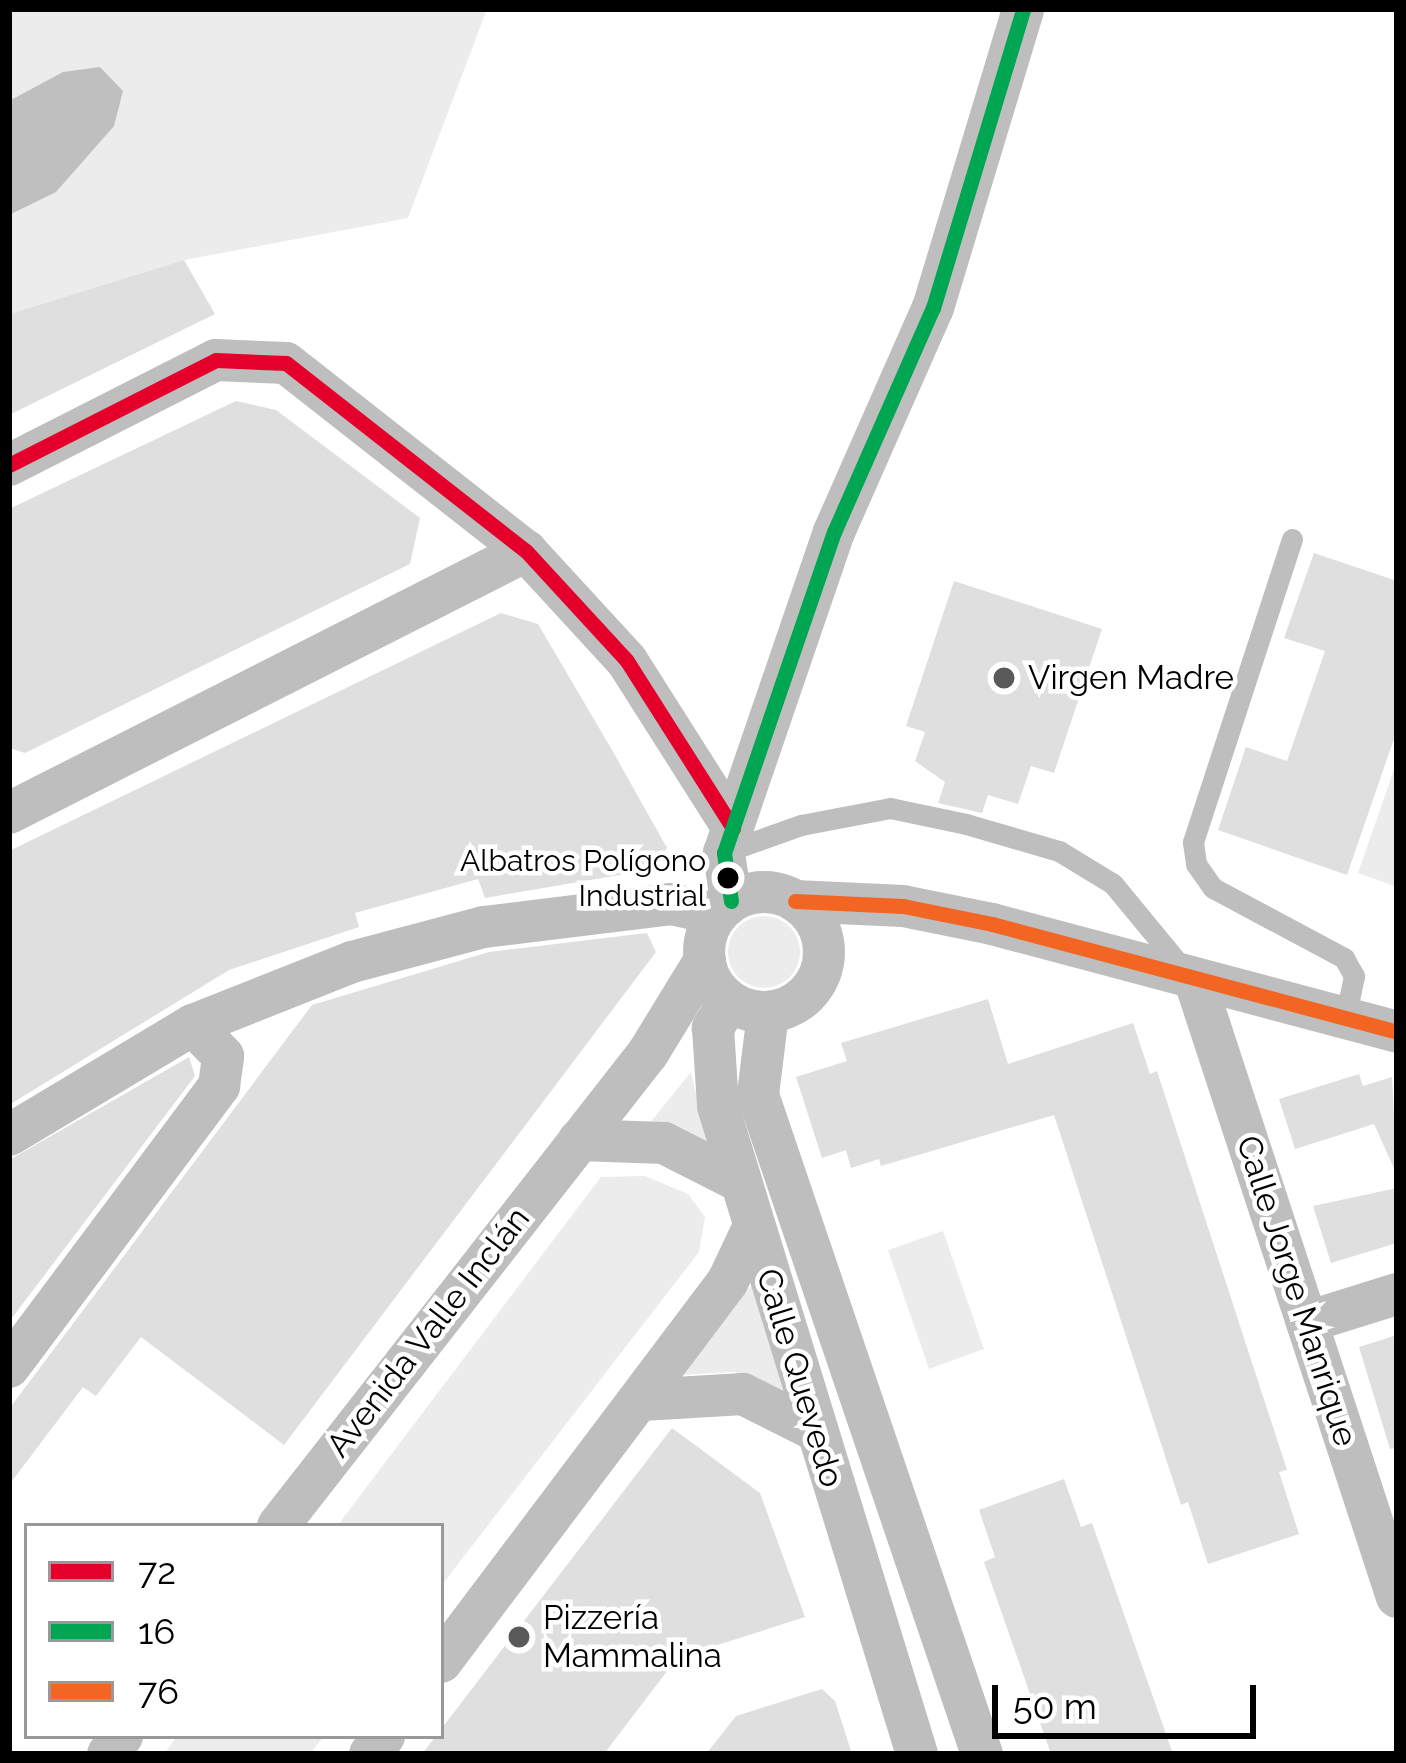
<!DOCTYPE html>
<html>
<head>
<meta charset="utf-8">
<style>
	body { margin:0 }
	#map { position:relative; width:1406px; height:1763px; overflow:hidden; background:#fff; font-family:Raleway,sans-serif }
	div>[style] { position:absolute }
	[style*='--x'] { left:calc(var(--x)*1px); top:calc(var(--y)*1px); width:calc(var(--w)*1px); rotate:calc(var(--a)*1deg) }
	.green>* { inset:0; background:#ececec }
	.round { border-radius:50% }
	.water>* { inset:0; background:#bfbfbf }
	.building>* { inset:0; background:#dfdfdf }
	.lane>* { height:21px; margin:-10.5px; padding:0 10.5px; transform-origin:10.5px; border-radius:10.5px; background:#bebebe }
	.street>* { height:42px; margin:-21px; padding:0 21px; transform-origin:21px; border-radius:21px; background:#bebebe }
	.street>.ring { margin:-21px; padding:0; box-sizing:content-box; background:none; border:42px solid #bebebe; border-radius:50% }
	.bus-1>* { height:15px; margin:-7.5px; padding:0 7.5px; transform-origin:7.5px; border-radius:7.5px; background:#e4002b }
	.bus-2>* { height:15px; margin:-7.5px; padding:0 7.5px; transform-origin:7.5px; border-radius:7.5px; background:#00a651 }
	.bus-3>* { height:15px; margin:-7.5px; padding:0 7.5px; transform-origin:7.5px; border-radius:7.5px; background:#f26522 }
	.dots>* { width:33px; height:33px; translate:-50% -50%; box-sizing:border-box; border:6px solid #fff; border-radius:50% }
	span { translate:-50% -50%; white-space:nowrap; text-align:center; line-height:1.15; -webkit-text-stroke:9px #fff; paint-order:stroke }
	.bus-label { font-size:30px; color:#000 }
	.right { translate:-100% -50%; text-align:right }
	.poi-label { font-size:33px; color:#000 }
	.left { translate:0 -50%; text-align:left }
	.street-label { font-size:33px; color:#000 }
	.frame { position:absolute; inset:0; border:12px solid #000; pointer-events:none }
	.legend { position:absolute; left:24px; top:1523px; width:420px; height:216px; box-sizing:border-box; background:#fff; border:3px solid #999; margin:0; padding:15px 21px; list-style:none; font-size:36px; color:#000 }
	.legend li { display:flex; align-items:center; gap:24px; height:60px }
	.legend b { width:60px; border:3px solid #999 }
	.scale { position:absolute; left:992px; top:1685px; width:264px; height:54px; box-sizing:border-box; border:6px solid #000; border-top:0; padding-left:15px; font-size:36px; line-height:42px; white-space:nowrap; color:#000; -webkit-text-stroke:9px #fff; paint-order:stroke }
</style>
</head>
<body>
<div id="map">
	<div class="green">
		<i style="clip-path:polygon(9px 9px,487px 9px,408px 218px,184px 260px,9px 314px)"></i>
		<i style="clip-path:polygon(1397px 761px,1397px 887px,1358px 873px)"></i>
		<i class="round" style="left:728px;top:916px;width:72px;height:72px"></i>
		<i style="clip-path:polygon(691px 1072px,709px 1149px,649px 1124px)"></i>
		<i style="clip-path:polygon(645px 1176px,688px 1194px,705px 1217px,699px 1252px,441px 1586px,441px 1526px,337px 1526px,601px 1177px)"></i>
		<i style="clip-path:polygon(943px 1231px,984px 1349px,929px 1369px,888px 1250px)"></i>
		<i style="clip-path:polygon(752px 1285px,787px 1395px,734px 1372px,681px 1375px)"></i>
		<i style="clip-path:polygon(177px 1736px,324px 1736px,310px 1754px,164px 1754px)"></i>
	</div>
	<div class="water">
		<i style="clip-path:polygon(100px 67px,123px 91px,114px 126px,56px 192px,9px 215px,9px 101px,63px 72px)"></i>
	</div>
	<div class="building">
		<i style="clip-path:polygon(184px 260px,215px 314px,9px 415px,9px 314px)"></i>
		<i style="clip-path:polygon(236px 401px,276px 410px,420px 518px,410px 564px,25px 753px,9px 748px,9px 509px)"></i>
		<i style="clip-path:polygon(1314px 553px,1397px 581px,1397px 730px,1347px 875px,1218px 830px,1246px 747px,1287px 761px,1325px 651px,1284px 638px)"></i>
		<i style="clip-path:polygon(954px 581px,1102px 629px,1054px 773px,1031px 766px,1018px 804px,988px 795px,982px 813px,938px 803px,945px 782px,915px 761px,925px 732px,906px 726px)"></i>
		<i style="clip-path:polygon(501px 613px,538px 624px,612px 750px,667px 848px,649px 870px,485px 898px,478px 879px,355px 913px,359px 927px,229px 970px,9px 1105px,9px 851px)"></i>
		<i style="clip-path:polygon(647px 933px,656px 952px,284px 1445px,141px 1337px,96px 1396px,83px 1387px,9px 1485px,9px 1409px,312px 1005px,489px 952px)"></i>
		<i style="clip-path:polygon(988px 999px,1008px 1064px,1133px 1023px,1150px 1074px,1157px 1071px,1287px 1470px,1279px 1472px,1299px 1534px,1208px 1564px,1188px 1502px,1181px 1505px,1054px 1115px,881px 1166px,879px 1159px,851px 1168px,846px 1150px,822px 1158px,796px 1077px,847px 1061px,841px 1043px)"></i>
		<i style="clip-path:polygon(189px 1057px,195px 1076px,9px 1322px,9px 1160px)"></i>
		<i style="clip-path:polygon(1359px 1074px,1363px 1086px,1392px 1077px,1397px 1175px,1374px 1124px,1295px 1149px,1279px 1099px)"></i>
		<i style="clip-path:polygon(1397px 1188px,1397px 1243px,1331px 1263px,1313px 1206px)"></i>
		<i style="clip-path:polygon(1397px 1335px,1397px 1448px,1390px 1449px,1359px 1347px)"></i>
		<i style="clip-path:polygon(672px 1428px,760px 1493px,805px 1617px,677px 1658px,604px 1754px,422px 1754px)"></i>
		<i style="clip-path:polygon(1064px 1479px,1081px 1527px,1092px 1523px,1173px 1754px,1051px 1754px,984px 1562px,995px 1557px,979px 1510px)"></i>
		<i style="clip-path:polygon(822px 1689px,835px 1701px,852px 1754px,706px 1754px,736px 1716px)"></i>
	</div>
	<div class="lane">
		<i style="--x:1292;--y:539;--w:319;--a:108.1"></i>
		<i style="--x:1193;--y:842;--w:22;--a:82"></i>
		<i style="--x:1196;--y:864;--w:29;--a:55"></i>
		<i style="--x:1213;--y:888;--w:149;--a:28.1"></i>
		<i style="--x:1344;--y:958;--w:21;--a:61"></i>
		<i style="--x:1354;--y:976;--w:44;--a:101.8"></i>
		<i style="--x:725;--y:852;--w:81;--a:-19.6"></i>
		<i style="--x:801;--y:825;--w:91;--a:-10.8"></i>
		<i style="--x:890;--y:808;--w:78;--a:11.9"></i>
		<i style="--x:966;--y:824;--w:97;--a:16.2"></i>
		<i style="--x:1059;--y:851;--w:63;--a:31.4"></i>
		<i style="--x:1113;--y:884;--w:112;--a:50.5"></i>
	</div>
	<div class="street">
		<i style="--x:9;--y:465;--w:232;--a:-26.9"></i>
		<i style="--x:216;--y:360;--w:70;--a:2.5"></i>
		<i style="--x:286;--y:363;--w:305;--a:38.1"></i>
		<i style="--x:526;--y:551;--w:149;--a:47.4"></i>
		<i style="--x:627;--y:661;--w:198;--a:57.6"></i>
		<i style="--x:9;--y:813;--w:580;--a:-26.87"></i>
		<i class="ring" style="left:704px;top:892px;width:78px;height:78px"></i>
		<i style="--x:731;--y:901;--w:49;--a:-98.3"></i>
		<i style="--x:724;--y:853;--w:339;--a:-71.1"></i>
		<i style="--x:834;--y:532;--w:245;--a:-66.2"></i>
		<i style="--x:933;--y:308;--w:312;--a:-73.2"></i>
		<i style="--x:795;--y:901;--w:108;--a:2.7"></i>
		<i style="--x:903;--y:906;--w:91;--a:11.4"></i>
		<i style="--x:992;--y:924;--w:419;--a:14.9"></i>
		<i style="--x:1196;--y:984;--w:645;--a:71.85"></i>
		<i style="--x:729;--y:1002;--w:31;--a:122"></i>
		<i style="--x:713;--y:1028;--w:78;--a:86.3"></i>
		<i style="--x:718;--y:1106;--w:678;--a:72.93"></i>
		<i style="--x:768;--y:1013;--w:83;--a:97"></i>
		<i style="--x:758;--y:1095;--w:696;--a:71.23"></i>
		<i style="--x:9;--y:1135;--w:214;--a:-30.9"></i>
		<i style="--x:193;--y:1025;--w:171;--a:-21.6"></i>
		<i style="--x:352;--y:962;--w:137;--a:-14.9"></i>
		<i style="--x:484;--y:927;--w:188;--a:-7"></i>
		<i style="--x:671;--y:904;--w:47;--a:12.3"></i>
		<i style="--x:579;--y:1140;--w:85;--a:2"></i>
		<i style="--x:664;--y:1143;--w:84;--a:26.9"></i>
		<i style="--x:1307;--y:1322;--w:94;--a:-17.3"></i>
		<i style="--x:9;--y:1367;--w:351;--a:-53.2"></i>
		<i style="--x:219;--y:1086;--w:30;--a:-82"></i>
		<i style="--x:223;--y:1056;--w:43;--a:-134.1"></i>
		<i style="--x:642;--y:1400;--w:101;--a:-3.4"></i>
		<i style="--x:743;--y:1394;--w:83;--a:26.6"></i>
		<i style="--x:278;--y:1526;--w:601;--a:-51.97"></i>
		<i style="--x:648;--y:1053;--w:109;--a:-58.5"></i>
		<i style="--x:441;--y:1662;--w:477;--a:-53"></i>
		<i style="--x:728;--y:1281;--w:59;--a:-64.7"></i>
		<i style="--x:108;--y:1754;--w:23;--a:-52"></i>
		<i style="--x:370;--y:1754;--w:23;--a:-52"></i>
	</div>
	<div class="bus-1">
		<i style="--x:9;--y:465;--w:232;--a:-26.9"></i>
		<i style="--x:216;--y:360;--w:70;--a:2.5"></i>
		<i style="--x:286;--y:363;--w:305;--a:38.1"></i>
		<i style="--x:526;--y:551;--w:149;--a:47.4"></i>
		<i style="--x:627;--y:661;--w:198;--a:57.6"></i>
	</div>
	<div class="bus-2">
		<i style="--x:731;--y:901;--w:49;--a:-98.3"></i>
		<i style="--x:724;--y:853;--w:339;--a:-71.1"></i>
		<i style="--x:834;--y:532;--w:245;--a:-66.2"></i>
		<i style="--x:933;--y:308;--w:312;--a:-73.2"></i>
	</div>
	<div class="bus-3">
		<i style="--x:795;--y:901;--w:108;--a:2.7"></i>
		<i style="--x:903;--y:906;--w:91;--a:11.4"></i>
		<i style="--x:992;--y:924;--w:419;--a:14.9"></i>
	</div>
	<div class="dots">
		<i style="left:1004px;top:678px;background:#595959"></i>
		<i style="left:728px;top:878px;background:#000"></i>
		<i style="left:519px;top:1637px;background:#595959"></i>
	</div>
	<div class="bus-label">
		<span class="right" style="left:706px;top:878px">Albatros Polígono<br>Industrial</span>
	</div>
	<div class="poi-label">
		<span class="left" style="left:1028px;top:678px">Virgen Madre</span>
		<span class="left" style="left:543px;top:1637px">Pizzería<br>Mammalina</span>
	</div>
	<div class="street-label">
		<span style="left:1297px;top:1291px;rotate:72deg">Calle Jorge Manrique</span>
		<span style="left:428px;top:1332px;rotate:-52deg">Avenida Valle Inclán</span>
		<span style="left:800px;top:1378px;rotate:73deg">Calle Quevedo</span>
	</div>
	<div class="frame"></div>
	<ul class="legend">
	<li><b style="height:15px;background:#e4002b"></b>72</li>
	<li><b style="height:15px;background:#00a651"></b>16</li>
	<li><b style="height:15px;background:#f26522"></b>76</li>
	</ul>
	<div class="scale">50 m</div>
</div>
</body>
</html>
